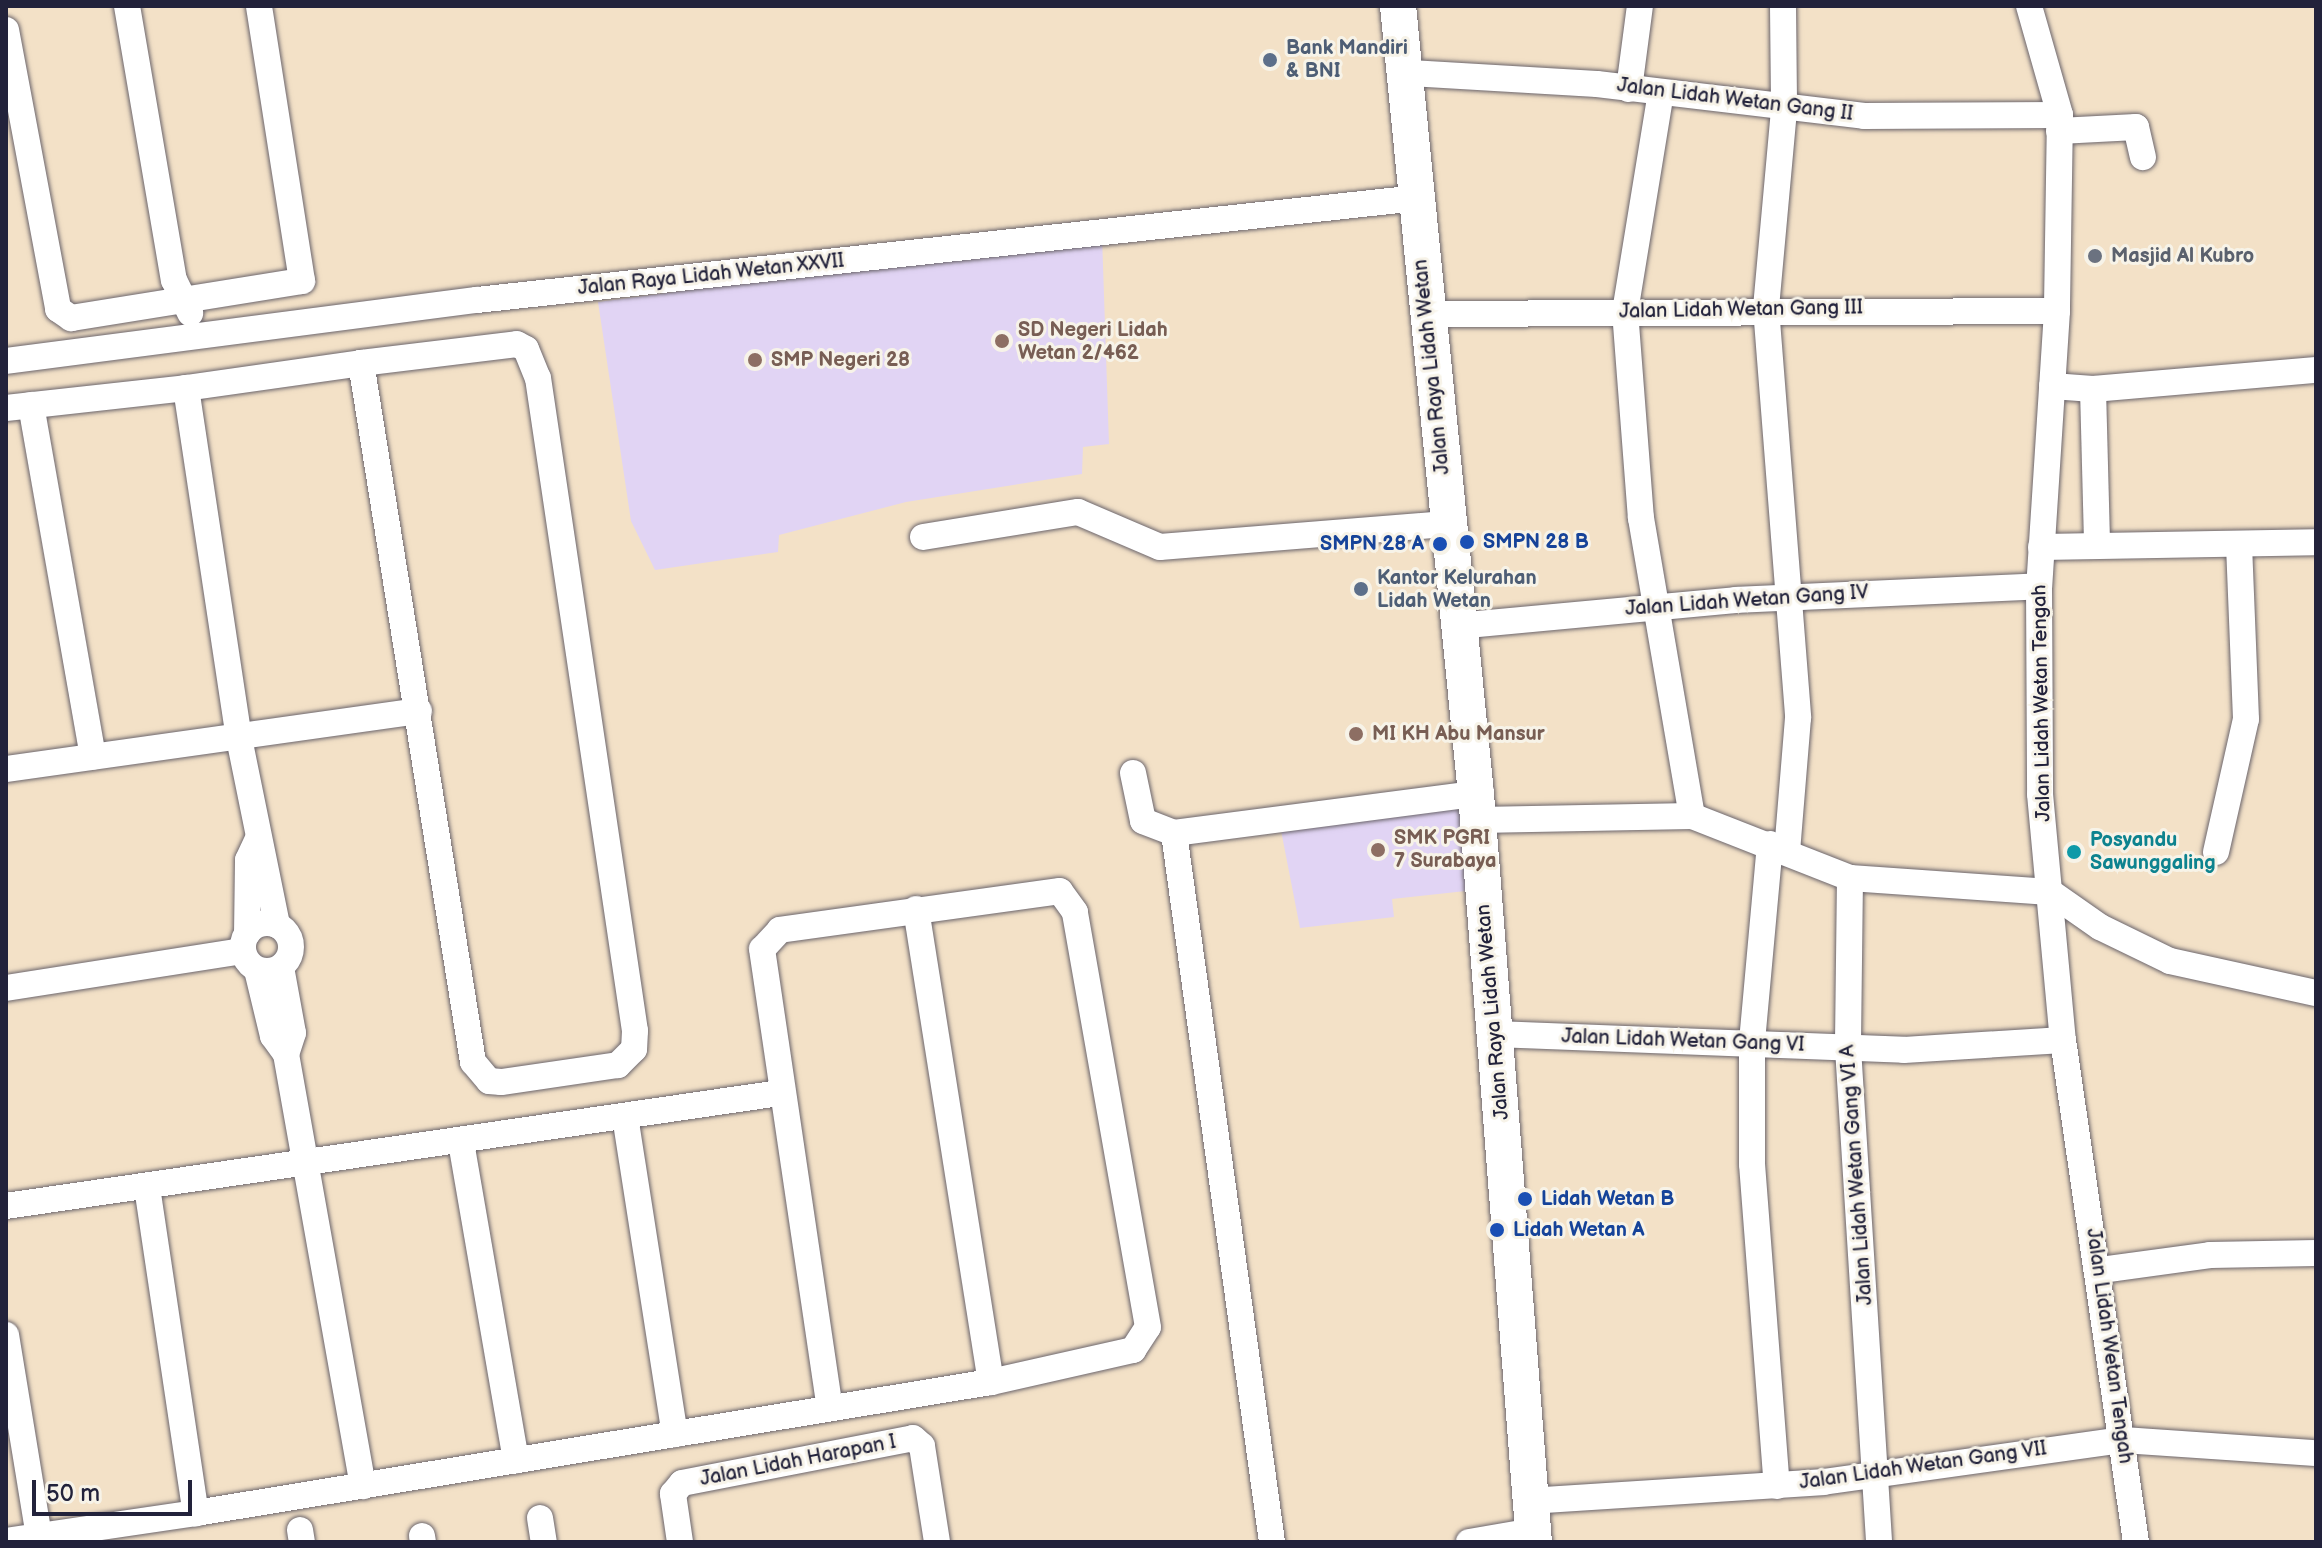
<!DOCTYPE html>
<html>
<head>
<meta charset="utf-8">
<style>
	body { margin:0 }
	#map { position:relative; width:2322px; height:1548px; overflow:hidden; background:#f3e1c7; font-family:"Balsamiq Sans",sans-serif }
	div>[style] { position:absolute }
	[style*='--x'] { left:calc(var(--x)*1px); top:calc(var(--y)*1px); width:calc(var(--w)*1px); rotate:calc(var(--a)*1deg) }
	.built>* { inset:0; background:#e1d4f4 }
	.roads { filter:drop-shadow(0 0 2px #6b656c) drop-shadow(0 0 2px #6b656c) }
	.minor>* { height:26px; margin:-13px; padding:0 13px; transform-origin:13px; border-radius:13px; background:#fff }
	.minor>.ring { margin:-13px; padding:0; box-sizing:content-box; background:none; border:26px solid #fff; border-radius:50% }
	.secondary>* { height:36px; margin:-18px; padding:0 18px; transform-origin:18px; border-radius:18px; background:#fff }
	.dots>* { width:22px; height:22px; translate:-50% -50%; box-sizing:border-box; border:4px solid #f7f3e8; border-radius:50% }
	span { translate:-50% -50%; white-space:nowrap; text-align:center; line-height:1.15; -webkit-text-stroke:6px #f7f3e8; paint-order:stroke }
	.service-label { font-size:20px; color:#4e5e75; font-weight:700 }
	.left { translate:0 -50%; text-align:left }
	.street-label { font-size:20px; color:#22223b }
	.worship-label { font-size:20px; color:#5b616d; font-weight:700 }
	.education-label { font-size:20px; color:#785e54; font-weight:700 }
	.transit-label { font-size:20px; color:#164399; font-weight:700 }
	.right { translate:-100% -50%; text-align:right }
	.culture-label { font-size:20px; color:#0d838f; font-weight:700 }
	.frame { position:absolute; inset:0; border:8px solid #22223b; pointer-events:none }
	.scale { position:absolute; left:32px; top:1480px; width:160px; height:36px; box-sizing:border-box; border:4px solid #22223b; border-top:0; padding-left:10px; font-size:24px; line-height:28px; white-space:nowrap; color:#22223b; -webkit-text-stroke:6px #f7f3e8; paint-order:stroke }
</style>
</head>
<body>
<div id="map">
	<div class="built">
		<i style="clip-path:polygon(1102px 236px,1109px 444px,1083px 447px,1082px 474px,906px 502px,779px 535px,778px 552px,655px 570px,631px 521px,598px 302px)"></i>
		<i style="clip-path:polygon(1462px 783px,1475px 890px,1392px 899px,1394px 917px,1300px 928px,1277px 810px)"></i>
	</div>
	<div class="roads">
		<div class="minor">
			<i style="--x:127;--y:6;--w:278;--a:80.3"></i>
			<i style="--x:174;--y:280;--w:37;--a:64"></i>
			<i style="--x:1783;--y:6;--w:104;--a:89.4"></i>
			<i style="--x:1784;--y:110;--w:199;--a:95.2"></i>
			<i style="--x:1766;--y:308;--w:411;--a:85.5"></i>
			<i style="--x:1798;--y:718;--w:134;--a:94.7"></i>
			<i style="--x:2029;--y:6;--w:113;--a:74.1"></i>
			<i style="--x:2060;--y:115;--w:196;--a:90.9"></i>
			<i style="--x:2057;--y:311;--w:276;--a:93.7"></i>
			<i style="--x:2039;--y:586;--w:208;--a:89.7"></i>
			<i style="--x:2040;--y:794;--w:247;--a:84.7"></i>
			<i style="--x:2063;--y:1040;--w:507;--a:81.73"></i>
			<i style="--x:6;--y:30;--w:284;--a:79.4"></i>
			<i style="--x:58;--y:309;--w:16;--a:35"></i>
			<i style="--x:71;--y:318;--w:234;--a:-9.1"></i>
			<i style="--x:302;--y:281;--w:278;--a:-98.9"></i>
			<i style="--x:1410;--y:73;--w:187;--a:3.4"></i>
			<i style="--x:1597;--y:84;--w:269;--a:6.8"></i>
			<i style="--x:1864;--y:116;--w:196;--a:-0.3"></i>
			<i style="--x:1629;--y:89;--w:84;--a:-82.5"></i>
			<i style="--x:1661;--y:92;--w:222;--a:99.3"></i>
			<i style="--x:1625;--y:311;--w:208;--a:85.6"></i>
			<i style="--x:1641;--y:518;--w:302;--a:80.3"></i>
			<i style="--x:2059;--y:131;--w:77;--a:-3"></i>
			<i style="--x:2136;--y:127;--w:31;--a:77"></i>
			<i style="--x:1425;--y:314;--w:632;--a:-0.27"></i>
			<i style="--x:6;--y:361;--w:475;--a:-7.4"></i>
			<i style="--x:477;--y:300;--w:946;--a:-6.19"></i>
			<i style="--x:2052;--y:386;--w:41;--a:4.2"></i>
			<i style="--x:2093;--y:389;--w:224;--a:-4.9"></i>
			<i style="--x:186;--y:388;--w:354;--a:81.4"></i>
			<i style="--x:239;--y:738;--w:191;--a:78.5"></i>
			<i style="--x:2093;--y:389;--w:157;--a:88.5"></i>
			<i style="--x:31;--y:405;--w:357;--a:80"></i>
			<i style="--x:6;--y:408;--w:181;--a:-6.3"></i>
			<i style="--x:186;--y:388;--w:177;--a:-8.1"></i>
			<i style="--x:361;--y:363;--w:157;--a:-6.9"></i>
			<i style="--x:517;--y:344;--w:10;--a:29"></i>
			<i style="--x:526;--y:349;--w:31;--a:68"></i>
			<i style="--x:538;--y:378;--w:660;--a:81.55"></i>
			<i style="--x:635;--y:1031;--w:18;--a:93"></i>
			<i style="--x:634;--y:1049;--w:23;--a:135"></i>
			<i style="--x:618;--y:1065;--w:118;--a:171.7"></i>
			<i style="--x:501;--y:1082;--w:12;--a:-175"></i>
			<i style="--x:489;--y:1081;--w:25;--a:-130"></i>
			<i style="--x:473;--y:1062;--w:708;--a:-99.1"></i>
			<i style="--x:923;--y:537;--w:157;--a:-9.2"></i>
			<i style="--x:1078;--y:512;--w:89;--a:23.1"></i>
			<i style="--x:1160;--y:547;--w:289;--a:-4.6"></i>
			<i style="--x:2041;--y:547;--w:275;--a:-1"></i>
			<i style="--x:1456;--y:626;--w:281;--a:-5.3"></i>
			<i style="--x:1736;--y:600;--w:303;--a:-2.6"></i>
			<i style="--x:6;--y:769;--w:417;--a:-8"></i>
			<i style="--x:1133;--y:773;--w:49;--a:78.2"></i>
			<i style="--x:1143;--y:821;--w:33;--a:21"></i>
			<i style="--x:1174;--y:833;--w:305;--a:-7.4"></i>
			<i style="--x:1478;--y:820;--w:214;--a:-1.1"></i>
			<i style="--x:1692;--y:816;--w:170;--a:21.4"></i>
			<i style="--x:1850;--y:878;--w:200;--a:4"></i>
			<i style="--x:2050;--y:892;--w:61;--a:35"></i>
			<i style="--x:2100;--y:927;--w:78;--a:25.9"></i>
			<i style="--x:2170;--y:961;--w:149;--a:12.4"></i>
			<i style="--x:1174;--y:833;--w:716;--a:82.13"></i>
			<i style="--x:1770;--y:844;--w:198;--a:95.2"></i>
			<i style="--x:1752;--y:1041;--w:123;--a:90"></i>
			<i style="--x:1752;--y:1164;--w:323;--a:85.6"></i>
			<i style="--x:2216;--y:852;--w:136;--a:-77.3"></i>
			<i style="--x:2246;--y:719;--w:173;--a:-92.3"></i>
			<i style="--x:1850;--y:878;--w:170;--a:90.7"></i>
			<i style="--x:1848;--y:1048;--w:495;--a:86.4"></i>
			<i style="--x:916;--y:909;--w:479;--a:81"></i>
			<i class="ring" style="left:243px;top:923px;width:22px;height:22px"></i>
			<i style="--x:247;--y:934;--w:74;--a:-89.2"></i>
			<i style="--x:248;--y:860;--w:23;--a:-65"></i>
			<i style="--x:281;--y:967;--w:67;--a:79.7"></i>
			<i style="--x:293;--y:1033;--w:22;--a:108"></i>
			<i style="--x:286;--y:1054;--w:439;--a:79.9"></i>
			<i style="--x:257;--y:970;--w:68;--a:76.4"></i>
			<i style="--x:273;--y:1036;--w:22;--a:54"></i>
			<i style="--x:6;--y:988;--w:240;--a:-8.9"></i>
			<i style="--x:1495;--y:1034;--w:409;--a:2.2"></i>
			<i style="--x:1904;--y:1050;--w:159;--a:-3.6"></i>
			<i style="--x:625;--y:1116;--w:322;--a:81.1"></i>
			<i style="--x:461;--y:1142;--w:323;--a:80.2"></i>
			<i style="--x:147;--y:1187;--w:330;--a:81.5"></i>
			<i style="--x:6;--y:1206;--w:782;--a:-8.31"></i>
			<i style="--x:2101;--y:1270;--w:110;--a:-7.8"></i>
			<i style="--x:2210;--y:1255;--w:106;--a:-1.1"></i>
			<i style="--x:6;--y:1335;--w:205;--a:80.7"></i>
			<i style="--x:1530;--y:1501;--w:294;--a:-3.7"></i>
			<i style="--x:1823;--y:1482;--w:303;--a:-8"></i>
			<i style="--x:2123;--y:1440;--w:193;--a:3.9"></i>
			<i style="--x:540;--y:1518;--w:24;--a:81"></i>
			<i style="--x:300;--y:1530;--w:12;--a:81"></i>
			<i style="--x:422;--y:1536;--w:6;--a:81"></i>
			<i style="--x:6;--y:1541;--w:192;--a:-8.4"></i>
			<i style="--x:196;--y:1513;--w:806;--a:-9.36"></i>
			<i style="--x:991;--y:1382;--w:146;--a:-12.7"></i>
			<i style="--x:1133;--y:1350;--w:27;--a:-57"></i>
			<i style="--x:1148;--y:1327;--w:421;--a:-100"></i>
			<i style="--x:1075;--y:912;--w:26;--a:-126"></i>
			<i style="--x:1060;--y:891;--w:283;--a:172.1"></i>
			<i style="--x:780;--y:930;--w:26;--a:133"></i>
			<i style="--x:762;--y:949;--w:464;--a:81.6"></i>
			<i style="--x:680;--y:1542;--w:49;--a:-98.3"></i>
			<i style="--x:673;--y:1494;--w:14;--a:-51"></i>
			<i style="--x:682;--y:1483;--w:235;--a:-11"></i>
			<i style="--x:913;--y:1438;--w:12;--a:42"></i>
			<i style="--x:922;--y:1446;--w:97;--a:81.1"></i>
			<i style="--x:1469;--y:1542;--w:65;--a:-9.8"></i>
		</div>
		<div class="secondary">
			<i style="--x:1398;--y:6;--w:792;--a:84.35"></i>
			<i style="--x:1476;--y:794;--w:750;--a:85.57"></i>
		</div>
	</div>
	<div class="dots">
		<i style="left:1270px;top:60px;background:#5c6f8a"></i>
		<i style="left:2095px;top:256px;background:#6b7280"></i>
		<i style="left:1002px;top:341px;background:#8d6e63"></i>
		<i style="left:755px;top:360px;background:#8d6e63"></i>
		<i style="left:1467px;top:542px;background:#1a4fb4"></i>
		<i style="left:1440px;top:544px;background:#1a4fb4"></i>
		<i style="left:1361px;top:589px;background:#5c6f8a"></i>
		<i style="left:1356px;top:734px;background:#8d6e63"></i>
		<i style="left:1378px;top:850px;background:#8d6e63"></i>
		<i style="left:2074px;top:852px;background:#0f9aa8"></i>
		<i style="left:1525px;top:1199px;background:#1a4fb4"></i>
		<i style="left:1497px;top:1230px;background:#1a4fb4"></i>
	</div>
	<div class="service-label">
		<span class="left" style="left:1286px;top:60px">Bank Mandiri<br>&amp; BNI</span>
		<span class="left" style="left:1377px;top:590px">Kantor Kelurahan<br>Lidah Wetan</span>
	</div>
	<div class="street-label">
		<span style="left:1735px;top:100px;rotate:7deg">Jalan Lidah Wetan Gang II</span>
		<span style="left:711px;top:275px;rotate:-6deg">Jalan Raya Lidah Wetan XXVII</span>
		<span style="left:1741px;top:310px;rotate:-1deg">Jalan Lidah Wetan Gang III</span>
		<span style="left:1432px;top:367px;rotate:-96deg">Jalan Raya Lidah Wetan</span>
		<span style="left:1747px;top:601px;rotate:-4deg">Jalan Lidah Wetan Gang IV</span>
		<span style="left:2042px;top:703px;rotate:-91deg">Jalan Lidah Wetan Tengah</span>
		<span style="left:1493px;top:1012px;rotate:-95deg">Jalan Raya Lidah Wetan</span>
		<span style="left:1683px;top:1041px;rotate:2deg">Jalan Lidah Wetan Gang VI</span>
		<span style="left:1857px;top:1175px;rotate:-94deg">Jalan Lidah Wetan Gang VI A</span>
		<span style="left:2109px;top:1346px;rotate:82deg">Jalan Lidah Wetan Tengah</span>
		<span style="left:798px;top:1461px;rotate:-11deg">Jalan Lidah Harapan I</span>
		<span style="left:1923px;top:1466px;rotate:-8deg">Jalan Lidah Wetan Gang VII</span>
	</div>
	<div class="worship-label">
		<span class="left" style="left:2111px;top:256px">Masjid Al Kubro</span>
	</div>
	<div class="education-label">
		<span class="left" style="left:1018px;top:342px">SD Negeri Lidah<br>Wetan 2/462</span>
		<span class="left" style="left:771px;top:360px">SMP Negeri 28</span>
		<span class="left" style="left:1372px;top:734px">MI KH Abu Mansur</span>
		<span class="left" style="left:1394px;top:850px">SMK PGRI<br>7 Surabaya</span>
	</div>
	<div class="transit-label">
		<span class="left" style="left:1483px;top:542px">SMPN 28 B</span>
		<span class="right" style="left:1424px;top:544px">SMPN 28 A</span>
		<span class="left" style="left:1541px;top:1199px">Lidah Wetan B</span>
		<span class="left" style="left:1513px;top:1230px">Lidah Wetan A</span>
	</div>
	<div class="culture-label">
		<span class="left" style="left:2090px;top:852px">Posyandu<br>Sawunggaling</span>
	</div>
	<div class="frame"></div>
	<div class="scale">50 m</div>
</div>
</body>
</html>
